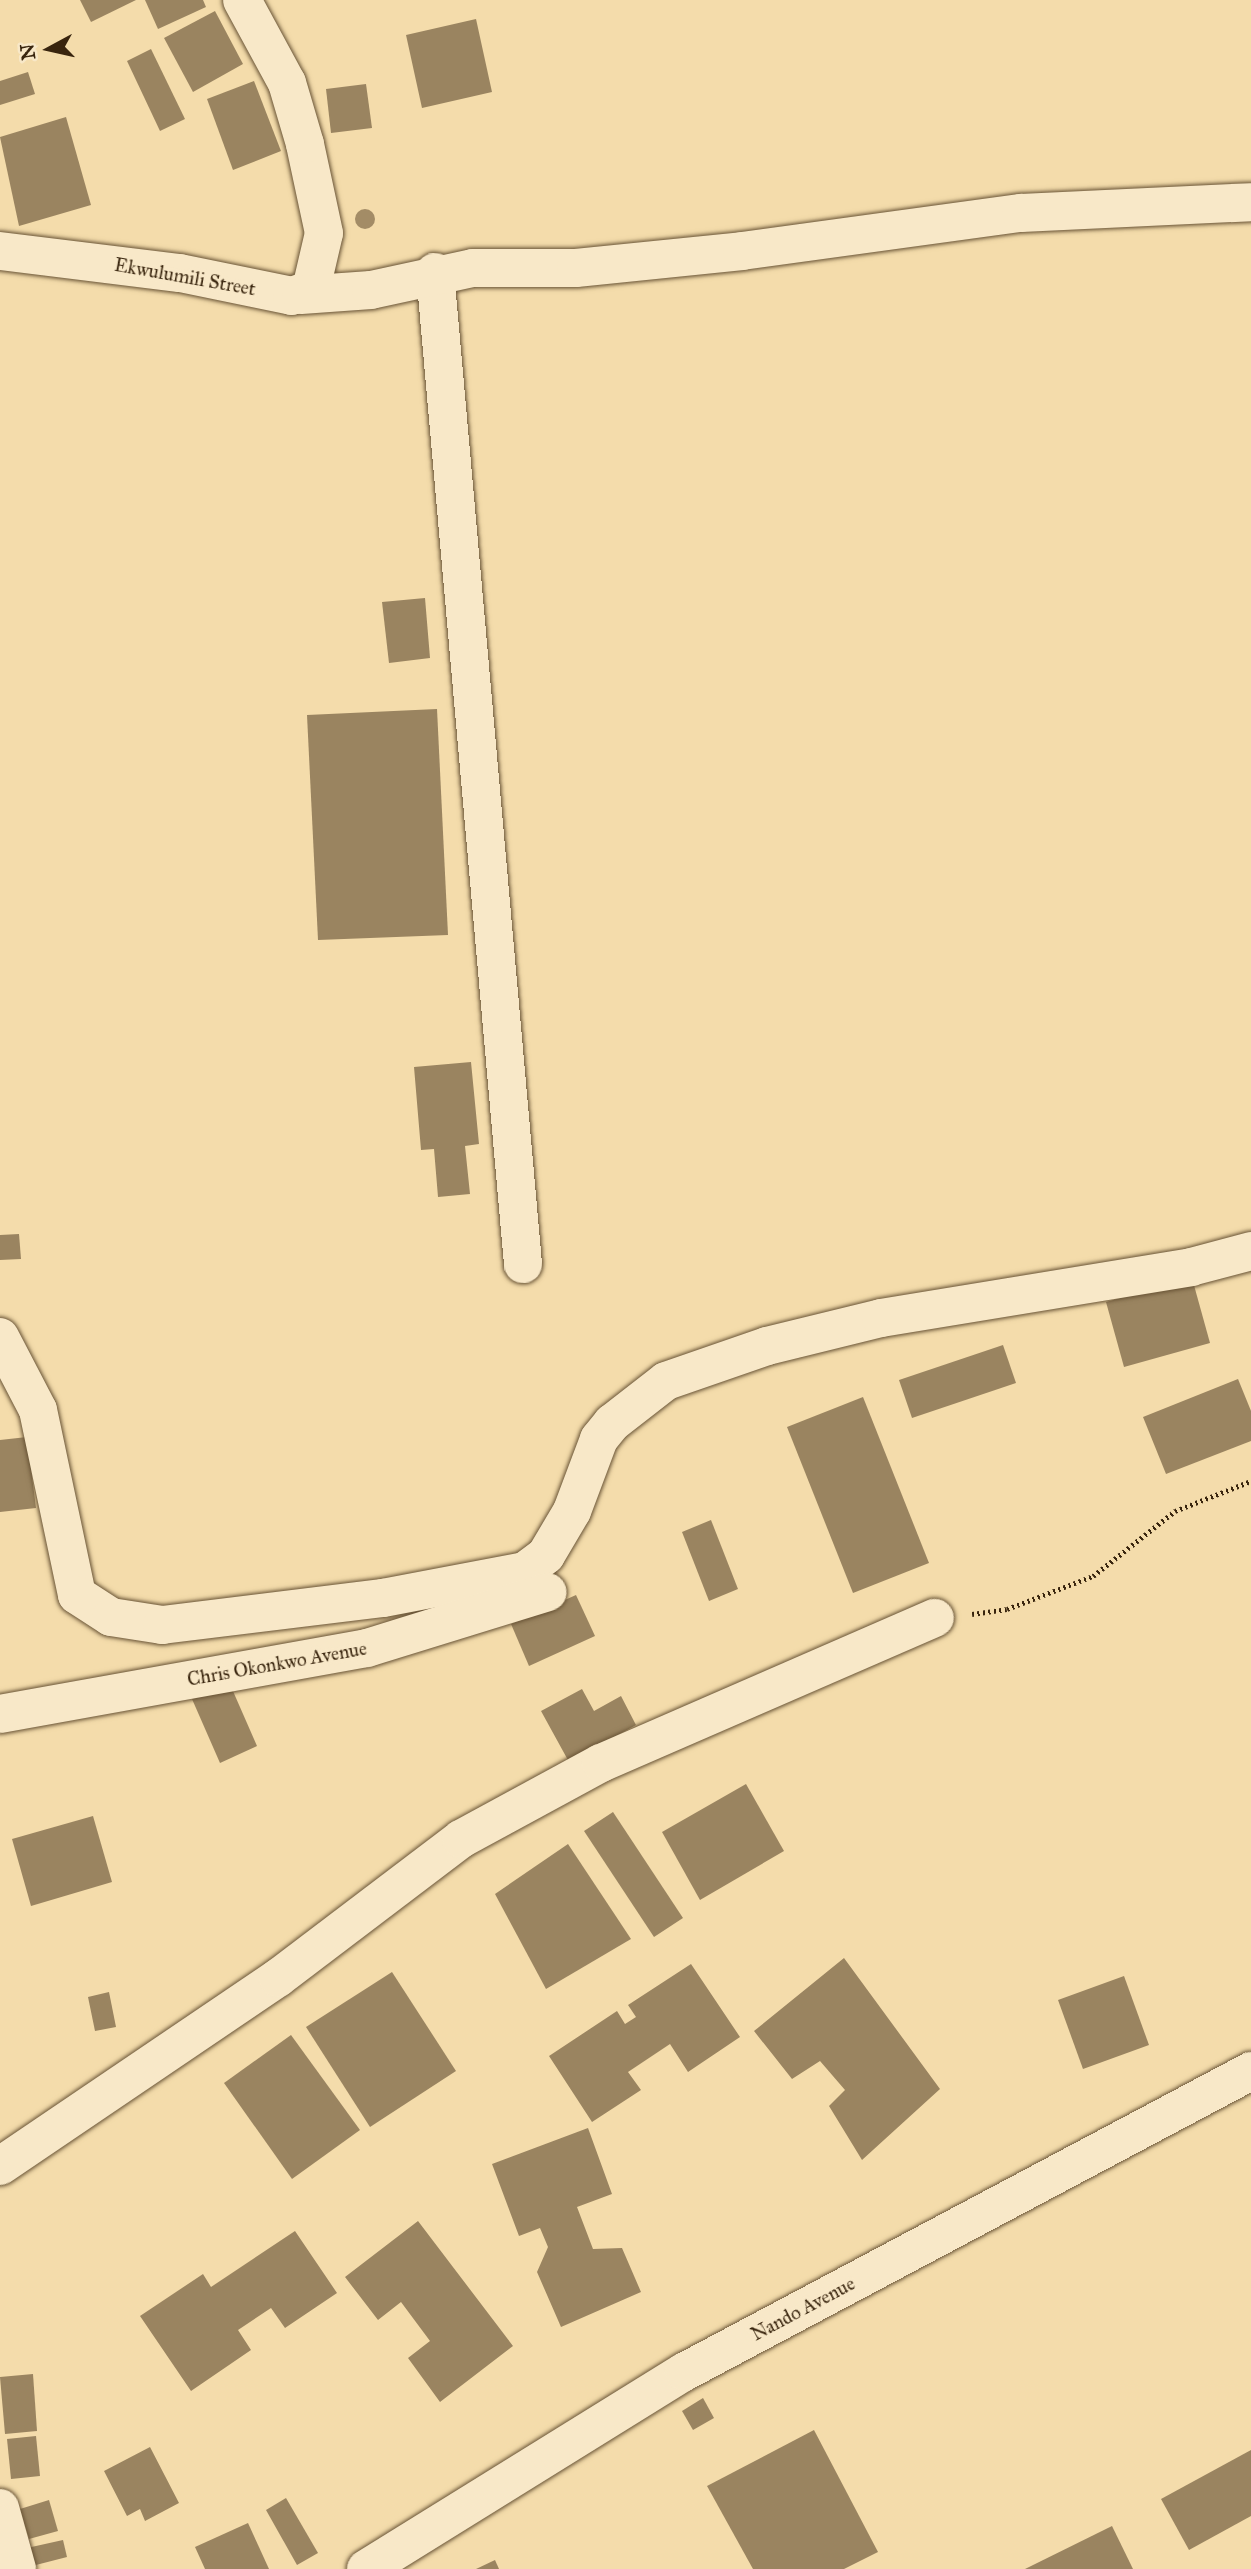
<!DOCTYPE html>
<html>
<head>
<meta charset="utf-8">
<style>
	body { margin:0 }
	#map { position:relative; width:1251px; height:2569px; overflow:hidden; background:#f4dcab; font-family:"IM FELL Great Primer",serif }
	div>[style] { position:absolute }
	[style*='--x'] { left:calc(var(--x)*1px); top:calc(var(--y)*1px); width:calc(var(--w)*1px); rotate:calc(var(--a)*1deg) }
	.building>* { inset:0; background:#9a8460 }
	.path>* { height:4.5px; margin-top:-2.25px; transform-origin:0; background:repeating-linear-gradient(90deg,#39250e 0 2px,transparent 0 5.5px) }
	.roads { filter:drop-shadow(0 0 2px #685335) drop-shadow(0 0 2px #685335) }
	.minor>* { height:38px; margin:-19px; padding:0 19px; transform-origin:19px; border-radius:19px; background:#f8e8c8 }
	.trees>* { width:20px; height:20px; margin:-10px; border-radius:50%; background:#a38c66 }
	span { translate:-50% -50%; white-space:nowrap; text-align:center; line-height:1.15; -webkit-text-stroke:7px #f8e8c8; paint-order:stroke }
	.street-label { font-size:19px; color:#39250e }
	.north { position:absolute; left:14px; top:14px; width:70px; height:70px; -webkit-text-stroke:5px #f8e8c8; paint-order:stroke; rotate:262deg; font-size:19px; font-weight:700; line-height:28px; text-align:center; color:#39250e }
	.north::after { content:''; display:block; margin:auto; width:24px; height:32px; background:#39250e; clip-path:polygon(50% 0,100% 100%,50% 72%,0 100%) }
</style>
</head>
<body>
<div id="map">
	<div class="building">
		<i style="clip-path:polygon(80px 0,136px 0,91px 22px)"></i>
		<i style="clip-path:polygon(145px 0,203px 0,206px 7px,158px 29px)"></i>
		<i style="clip-path:polygon(215px 11px,243px 64px,193px 92px,164px 38px)"></i>
		<i style="clip-path:polygon(476px 19px,492px 92px,422px 108px,406px 35px)"></i>
		<i style="clip-path:polygon(151px 49px,185px 119px,160px 131px,127px 61px)"></i>
		<i style="clip-path:polygon(28px 72px,35px 94px,0 105px,0 81px)"></i>
		<i style="clip-path:polygon(254px 81px,281px 151px,233px 170px,207px 99px)"></i>
		<i style="clip-path:polygon(366px 84px,372px 128px,331px 133px,326px 89px)"></i>
		<i style="clip-path:polygon(66px 117px,91px 205px,19px 226px,0 137px)"></i>
		<i style="clip-path:polygon(425px 598px,430px 658px,389px 663px,382px 602px)"></i>
		<i style="clip-path:polygon(437px 709px,448px 935px,318px 940px,307px 715px)"></i>
		<i style="clip-path:polygon(471px 1062px,479px 1144px,465px 1146px,470px 1194px,438px 1197px,434px 1149px,421px 1150px,414px 1067px)"></i>
		<i style="clip-path:polygon(19px 1234px,21px 1259px,0 1260px,0 1235px)"></i>
		<i style="clip-path:polygon(1192px 1278px,1210px 1343px,1124px 1367px,1106px 1302px)"></i>
		<i style="clip-path:polygon(1003px 1345px,1016px 1383px,912px 1418px,899px 1380px)"></i>
		<i style="clip-path:polygon(1238px 1379px,1251px 1411px,1251px 1441px,1166px 1474px,1143px 1417px)"></i>
		<i style="clip-path:polygon(863px 1397px,929px 1563px,853px 1593px,787px 1427px)"></i>
		<i style="clip-path:polygon(27px 1437px,36px 1508px,0 1512px,0 1440px)"></i>
		<i style="clip-path:polygon(711px 1520px,738px 1589px,709px 1601px,682px 1532px)"></i>
		<i style="clip-path:polygon(576px 1595px,595px 1636px,529px 1666px,511px 1624px)"></i>
		<i style="clip-path:polygon(229px 1682px,257px 1746px,220px 1763px,192px 1699px)"></i>
		<i style="clip-path:polygon(582px 1689px,594px 1711px,621px 1696px,636px 1725px,569px 1762px,541px 1711px)"></i>
		<i style="clip-path:polygon(746px 1784px,784px 1851px,700px 1900px,662px 1832px)"></i>
		<i style="clip-path:polygon(613px 1812px,683px 1918px,654px 1937px,584px 1831px)"></i>
		<i style="clip-path:polygon(93px 1816px,112px 1882px,31px 1906px,12px 1839px)"></i>
		<i style="clip-path:polygon(568px 1844px,631px 1939px,546px 1989px,495px 1894px)"></i>
		<i style="clip-path:polygon(844px 1958px,940px 2089px,862px 2160px,829px 2106px,845px 2090px,820px 2061px,792px 2079px,754px 2031px)"></i>
		<i style="clip-path:polygon(691px 1964px,740px 2037px,688px 2072px,670px 2044px,628px 2072px,641px 2090px,592px 2122px,549px 2056px,617px 2011px,625px 2024px,636px 2017px,628px 2005px)"></i>
		<i style="clip-path:polygon(392px 1972px,456px 2071px,370px 2127px,306px 2027px)"></i>
		<i style="clip-path:polygon(1124px 1976px,1149px 2045px,1083px 2069px,1058px 2000px)"></i>
		<i style="clip-path:polygon(109px 1992px,116px 2027px,95px 2031px,88px 1997px)"></i>
		<i style="clip-path:polygon(291px 2035px,360px 2130px,292px 2179px,224px 2083px)"></i>
		<i style="clip-path:polygon(588px 2128px,612px 2194px,577px 2207px,593px 2249px,622px 2248px,641px 2292px,561px 2327px,537px 2272px,548px 2247px,540px 2228px,519px 2236px,492px 2164px)"></i>
		<i style="clip-path:polygon(418px 2221px,513px 2346px,440px 2402px,408px 2358px,430px 2341px,401px 2302px,378px 2320px,345px 2277px)"></i>
		<i style="clip-path:polygon(295px 2231px,337px 2293px,285px 2328px,271px 2308px,238px 2330px,251px 2350px,191px 2391px,140px 2316px,203px 2274px,211px 2287px)"></i>
		<i style="clip-path:polygon(33px 2374px,37px 2431px,5px 2434px,0 2377px)"></i>
		<i style="clip-path:polygon(703px 2398px,714px 2418px,693px 2430px,682px 2411px)"></i>
		<i style="clip-path:polygon(814px 2430px,878px 2552px,844px 2569px,753px 2569px,707px 2486px)"></i>
		<i style="clip-path:polygon(36px 2436px,40px 2476px,11px 2479px,7px 2439px)"></i>
		<i style="clip-path:polygon(150px 2447px,179px 2503px,145px 2521px,140px 2509px,127px 2516px,104px 2471px)"></i>
		<i style="clip-path:polygon(1251px 2450px,1251px 2516px,1189px 2550px,1161px 2499px)"></i>
		<i style="clip-path:polygon(286px 2498px,318px 2553px,297px 2565px,266px 2510px)"></i>
		<i style="clip-path:polygon(49px 2500px,58px 2531px,29px 2539px,20px 2509px)"></i>
		<i style="clip-path:polygon(248px 2523px,269px 2569px,205px 2569px,195px 2547px)"></i>
		<i style="clip-path:polygon(1112px 2526px,1133px 2569px,1025px 2569px)"></i>
		<i style="clip-path:polygon(63px 2540px,67px 2557px,32px 2566px,27px 2548px)"></i>
		<i style="clip-path:polygon(495px 2560px,499px 2569px,476px 2569px)"></i>
	</div>
	<div class="path">
		<i style="--x:972;--y:1614;--w:35;--a:-8"></i>
		<i style="--x:1007;--y:1609;--w:92;--a:-21"></i>
		<i style="--x:1093;--y:1576;--w:105;--a:-38.4"></i>
		<i style="--x:1175;--y:1511;--w:82;--a:-21.5"></i>
	</div>
	<div class="roads">
		<div class="minor">
			<i style="--x:0;--y:251;--w:181;--a:7"></i>
			<i style="--x:180;--y:273;--w:114;--a:11.6"></i>
			<i style="--x:292;--y:296;--w:20;--a:-20"></i>
			<i style="--x:311;--y:289;--w:57;--a:-76.9"></i>
			<i style="--x:324;--y:233;--w:91;--a:-102.1"></i>
			<i style="--x:305;--y:144;--w:64;--a:-106.4"></i>
			<i style="--x:287;--y:83;--w:94;--a:-118.5"></i>
			<i style="--x:435;--y:272;--w:996;--a:84.93"></i>
			<i style="--x:301;--y:295;--w:70;--a:-4.1"></i>
			<i style="--x:371;--y:290;--w:104;--a:-12.2"></i>
			<i style="--x:473;--y:268;--w:103;--a:0"></i>
			<i style="--x:576;--y:268;--w:167;--a:-5.8"></i>
			<i style="--x:742;--y:251;--w:282;--a:-7.8"></i>
			<i style="--x:1021;--y:213;--w:230;--a:-2.7"></i>
			<i style="--x:0;--y:1337;--w:82;--a:62.5"></i>
			<i style="--x:38;--y:1410;--w:189;--a:78.1"></i>
			<i style="--x:77;--y:1595;--w:40;--a:32.9"></i>
			<i style="--x:111;--y:1617;--w:52;--a:8.9"></i>
			<i style="--x:162;--y:1625;--w:223;--a:-7"></i>
			<i style="--x:383;--y:1598;--w:145;--a:-10.8"></i>
			<i style="--x:525;--y:1571;--w:26;--a:-37"></i>
			<i style="--x:546;--y:1555;--w:51;--a:-59.4"></i>
			<i style="--x:572;--y:1511;--w:77;--a:-69.4"></i>
			<i style="--x:599;--y:1439;--w:21;--a:-51"></i>
			<i style="--x:612;--y:1423;--w:68;--a:-37.9"></i>
			<i style="--x:666;--y:1381;--w:107;--a:-19.1"></i>
			<i style="--x:767;--y:1346;--w:117;--a:-13.8"></i>
			<i style="--x:881;--y:1318;--w:314;--a:-9.3"></i>
			<i style="--x:1191;--y:1267;--w:62;--a:-14.9"></i>
			<i style="--x:0;--y:1714;--w:373;--a:-10.2"></i>
			<i style="--x:367;--y:1648;--w:189;--a:-17.2"></i>
			<i style="--x:0;--y:2166;--w:336;--a:-34.1"></i>
			<i style="--x:278;--y:1978;--w:230;--a:-37.2"></i>
			<i style="--x:461;--y:1839;--w:159;--a:-28.5"></i>
			<i style="--x:601;--y:1763;--w:364;--a:-23.5"></i>
			<i style="--x:0;--y:2508;--w:63;--a:74.4"></i>
			<i style="--x:366;--y:2569;--w:374;--a:-31.8"></i>
			<i style="--x:684;--y:2372;--w:642;--a:-27.96"></i>
		</div>
	</div>
	<div class="trees">
		<i style="left:365px;top:219px"></i>
	</div>
	<div class="street-label">
		<span style="left:185px;top:277px;rotate:10deg">Ekwulumili Street</span>
		<span style="left:277px;top:1664px;rotate:-10deg">Chris Okonkwo Avenue</span>
		<span style="left:803px;top:2309px;rotate:-28deg">Nando Avenue</span>
	</div>
	<div class="north">N</div>
</div>
</body>
</html>
